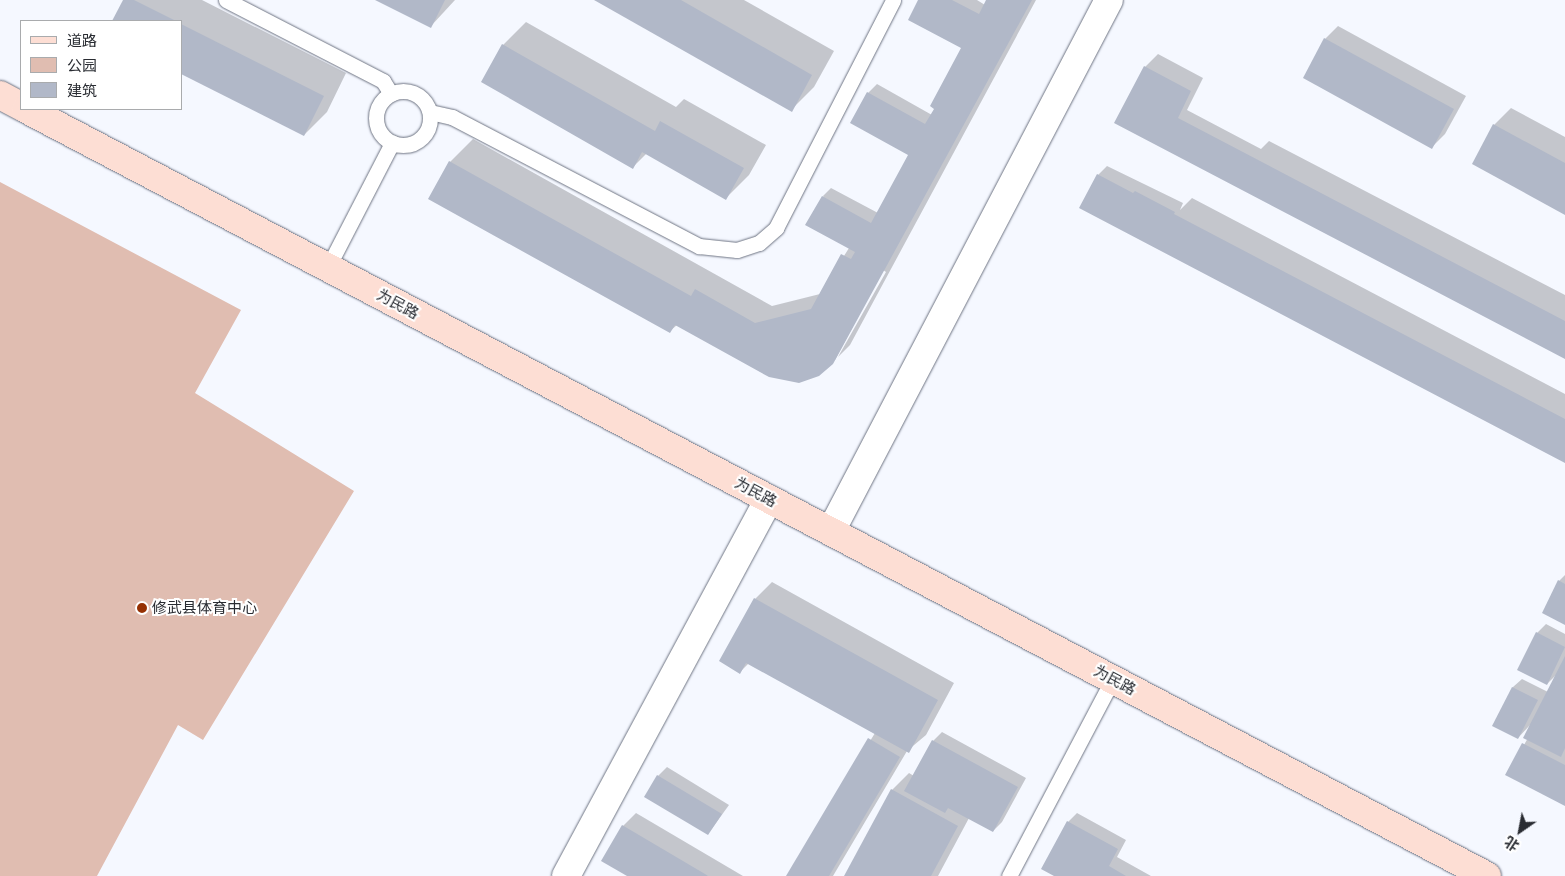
<!DOCTYPE html>
<html>
<head>
<meta charset="utf-8">
<style>
	body { margin:0 }
	#map { position:relative; width:1565px; height:876px; overflow:hidden; background:#f5f8ff; font-family:"Space Grotesk","Noto Sans SC",sans-serif }
	div>[style] { position:absolute }
	[style*='--x'] { left:calc(var(--x)*1px); top:calc(var(--y)*1px); width:calc(var(--w)*1px); rotate:calc(var(--a)*1deg) }
	.green>* { inset:0; background:#e0bdb1 }
	.shadow>* { inset:0; background:#0003 }
	.building>* { inset:0; background:#b1b8c8 }
	.roads { filter:drop-shadow(0 0 1px #6e7483) drop-shadow(0 0 1px #6e7483) }
	.service>* { height:15px; margin:-7.5px; padding:0 7.5px; transform-origin:7.5px; border-radius:7.5px; background:#fff }
	.service>.ring { margin:-7.5px; padding:0; box-sizing:content-box; background:none; border:15px solid #fff; border-radius:50% }
	.tertiary>* { height:28px; margin:-14px; padding:0 14px; transform-origin:14px; border-radius:14px; background:#fff }
	.secondary>* { height:28px; margin:-14px; padding:0 14px; transform-origin:14px; border-radius:14px; background:#fdded4 }
	.dots>* { width:14px; height:14px; translate:-50% -50%; box-sizing:border-box; border:2px solid #fff; border-radius:50% }
	span { translate:-50% -50%; white-space:nowrap; text-align:center; line-height:1.15; -webkit-text-stroke:4px #fff; paint-order:stroke }
	.street-label { font-size:15px; color:#292c32 }
	.poi-label { font-size:15px; color:#292c32 }
	.left { translate:0 -50%; text-align:left }
	.legend { position:absolute; left:20px; top:20px; width:162px; height:90px; box-sizing:border-box; background:#fff; border:1px solid #a9abad; margin:0; padding:6px 9px; list-style:none; font-size:15px; color:#292c32 }
	.legend li { display:flex; align-items:center; gap:10px; height:25px }
	.legend b { width:25px; border:1px solid #a9abad }
	.north { position:absolute; left:1495px; top:806px; width:50px; height:50px; -webkit-text-stroke:4px #fff; paint-order:stroke; rotate:213deg; font-size:14px; font-weight:700; line-height:20px; text-align:center; color:#292c32 }
	.north::after { content:''; display:block; margin:auto; width:18px; height:22px; background:#292c32; clip-path:polygon(50% 0,100% 100%,50% 72%,0 100%) }
</style>
</head>
<body>
<div id="map">
	<div class="green">
		<i style="clip-path:polygon(0 182px,241px 310px,195px 393px,354px 491px,203px 740px,178px 725px,97px 876px,0 876px)"></i>
	</div>
	<div class="shadow">
		<i style="clip-path:polygon(124px 0,202px 0,346px 73px,327px 112px,304px 135px,181px 73px,181px 21px,113px 21px)"></i>
		<i style="clip-path:polygon(378px 0,455px 0,431px 26px)"></i>
		<i style="clip-path:polygon(596px 0,744px 0,834px 51px,814px 87px,791px 110px)"></i>
		<i style="clip-path:polygon(920px 0,977px 0,985px 5px,988px 0,1036px 0,850px 345px,838px 357px,886px 272px,883px 270px,835px 360px,677px 325px,670px 331px,450px 162px,473px 139px,772px 306px,820px 294px,849px 248px,823px 196px,831px 188px,878px 213px,910px 155px,868px 93px,877px 84px,932px 115px,963px 48px)"></i>
		<i style="clip-path:polygon(526px 22px,676px 107px,684px 99px,766px 145px,749px 175px,726px 198px,647px 153px,633px 167px,503px 45px)"></i>
		<i style="clip-path:polygon(1338px 26px,1466px 96px,1445px 134px,1432px 147px,1325px 39px)"></i>
		<i style="clip-path:polygon(1158px 54px,1203px 78px,1187px 110px,1261px 149px,1269px 141px,1565px 295px,1565px 357px,1162px 146px,1145px 67px)"></i>
		<i style="clip-path:polygon(1511px 108px,1565px 137px,1565px 213px,1494px 125px)"></i>
		<i style="clip-path:polygon(1107px 166px,1183px 203px,1180px 210px,1192px 198px,1565px 394px,1565px 461px,1098px 175px)"></i>
		<i style="clip-path:polygon(1565px 575px,1565px 624px,1559px 581px)"></i>
		<i style="clip-path:polygon(772px 582px,954px 683px,926px 735px,907px 751px,833px 876px,787px 876px,875px 733px,749px 663px,740px 672px,755px 599px)"></i>
		<i style="clip-path:polygon(1546px 624px,1565px 634px,1565px 804px,1507px 774px,1528px 738px,1530px 725px,1518px 738px,1494px 725px,1513px 687px,1522px 679px,1548px 692px,1556px 675px,1547px 684px,1537px 633px)"></i>
		<i style="clip-path:polygon(942px 732px,1026px 778px,1002px 822px,993px 831px,969px 818px,938px 876px,845px 876px,892px 790px,909px 773px,914px 776px,933px 741px)"></i>
		<i style="clip-path:polygon(667px 767px,729px 805px,708px 834px,658px 776px)"></i>
		<i style="clip-path:polygon(636px 813px,743px 876px,630px 876px,623px 826px)"></i>
		<i style="clip-path:polygon(1077px 813px,1126px 840px,1117px 857px,1151px 876px,1056px 876px,1068px 822px)"></i>
	</div>
	<div class="building">
		<i style="clip-path:polygon(123px 0,134px 0,176px 21px,112px 21px)"></i>
		<i style="clip-path:polygon(375px 0,445px 0,431px 28px)"></i>
		<i style="clip-path:polygon(594px 0,681px 0,812px 75px,792px 112px)"></i>
		<i style="clip-path:polygon(918px 0,952px 0,979px 14px,986px 0,1032px 0,833px 364px,819px 376px,799px 383px,769px 377px,675px 325px,670px 333px,428px 199px,449px 161px,691px 296px,695px 289px,755px 323px,811px 309px,841px 254px,851px 259px,855px 252px,805px 225px,822px 196px,871px 223px,908px 155px,850px 123px,867px 92px,925px 124px,934px 109px,930px 106px,961px 48px,908px 20px)"></i>
		<i style="clip-path:polygon(181px 24px,324px 96px,304px 136px,181px 74px)"></i>
		<i style="clip-path:polygon(1324px 38px,1454px 109px,1432px 149px,1303px 78px)"></i>
		<i style="clip-path:polygon(502px 44px,655px 131px,660px 121px,744px 168px,726px 200px,642px 152px,633px 169px,481px 82px)"></i>
		<i style="clip-path:polygon(1144px 66px,1191px 91px,1178px 118px,1565px 321px,1565px 359px,1114px 123px)"></i>
		<i style="clip-path:polygon(1493px 124px,1565px 163px,1565px 215px,1472px 164px)"></i>
		<i style="clip-path:polygon(1097px 174px,1133px 193px,1135px 191px,1175px 212px,1174px 214px,1565px 419px,1565px 463px,1079px 208px)"></i>
		<i style="clip-path:polygon(1558px 580px,1565px 584px,1565px 625px,1542px 613px)"></i>
		<i style="clip-path:polygon(754px 598px,938px 700px,909px 753px,746px 663px,740px 674px,719px 661px)"></i>
		<i style="clip-path:polygon(1536px 632px,1565px 647px,1547px 685px,1517px 670px)"></i>
		<i style="clip-path:polygon(1565px 656px,1565px 748px,1561px 757px,1523px 738px)"></i>
		<i style="clip-path:polygon(1512px 687px,1538px 700px,1518px 739px,1492px 726px)"></i>
		<i style="clip-path:polygon(868px 738px,900px 757px,829px 876px,786px 876px)"></i>
		<i style="clip-path:polygon(932px 740px,1018px 787px,993px 832px,948px 808px,945px 813px,904px 791px)"></i>
		<i style="clip-path:polygon(1522px 743px,1565px 765px,1565px 806px,1505px 775px)"></i>
		<i style="clip-path:polygon(657px 775px,722px 814px,708px 835px,644px 797px)"></i>
		<i style="clip-path:polygon(891px 789px,958px 826px,931px 876px,844px 876px)"></i>
		<i style="clip-path:polygon(1067px 821px,1118px 849px,1109px 866px,1126px 876px,1054px 876px,1041px 869px)"></i>
		<i style="clip-path:polygon(622px 825px,705px 874px,708px 876px,627px 876px,601px 861px)"></i>
	</div>
	<div class="roads">
		<div class="service">
			<i style="--x:226;--y:0;--w:177;--a:27.3"></i>
			<i style="--x:383;--y:81;--w:15;--a:58"></i>
			<i class="ring" style="left:376px;top:91px;width:39px;height:39px"></i>
			<i style="--x:430;--y:112;--w:23;--a:13"></i>
			<i style="--x:452;--y:117;--w:279;--a:27.6"></i>
			<i style="--x:699;--y:246;--w:38;--a:6"></i>
			<i style="--x:737;--y:250;--w:23;--a:-18"></i>
			<i style="--x:759;--y:243;--w:23;--a:-41"></i>
			<i style="--x:776;--y:228;--w:256;--a:-62.8"></i>
			<i style="--x:328;--y:267;--w:140;--a:-62.7"></i>
			<i style="--x:1009;--y:876;--w:223;--a:-62.2"></i>
		</div>
		<div class="tertiary">
			<i style="--x:831;--y:531;--w:599;--a:-62.37"></i>
			<i style="--x:566;--y:876;--w:428;--a:-61.7"></i>
		</div>
		<div class="secondary">
			<i style="--x:0;--y:95;--w:24;--a:28"></i>
			<i style="--x:26;--y:109;--w:1650;--a:27.7"></i>
		</div>
	</div>
	<div class="dots">
		<i style="left:142px;top:608px;background:#953003"></i>
	</div>
	<div class="street-label">
		<span style="left:398px;top:304px;rotate:28deg">为民路</span>
		<span style="left:756px;top:492px;rotate:28deg">为民路</span>
		<span style="left:1115px;top:680px;rotate:28deg">为民路</span>
	</div>
	<div class="poi-label">
		<span class="left" style="left:152px;top:608px">修武县体育中心</span>
	</div>
	<ul class="legend">
	<li><b style="height:6px;background:#fdded4"></b>道路</li>
	<li><b style="height:14px;background:#e0bdb1"></b>公园</li>
	<li><b style="height:14px;background:#b1b8c8"></b>建筑</li>
	</ul>
	<div class="north">北</div>
</div>
</body>
</html>
